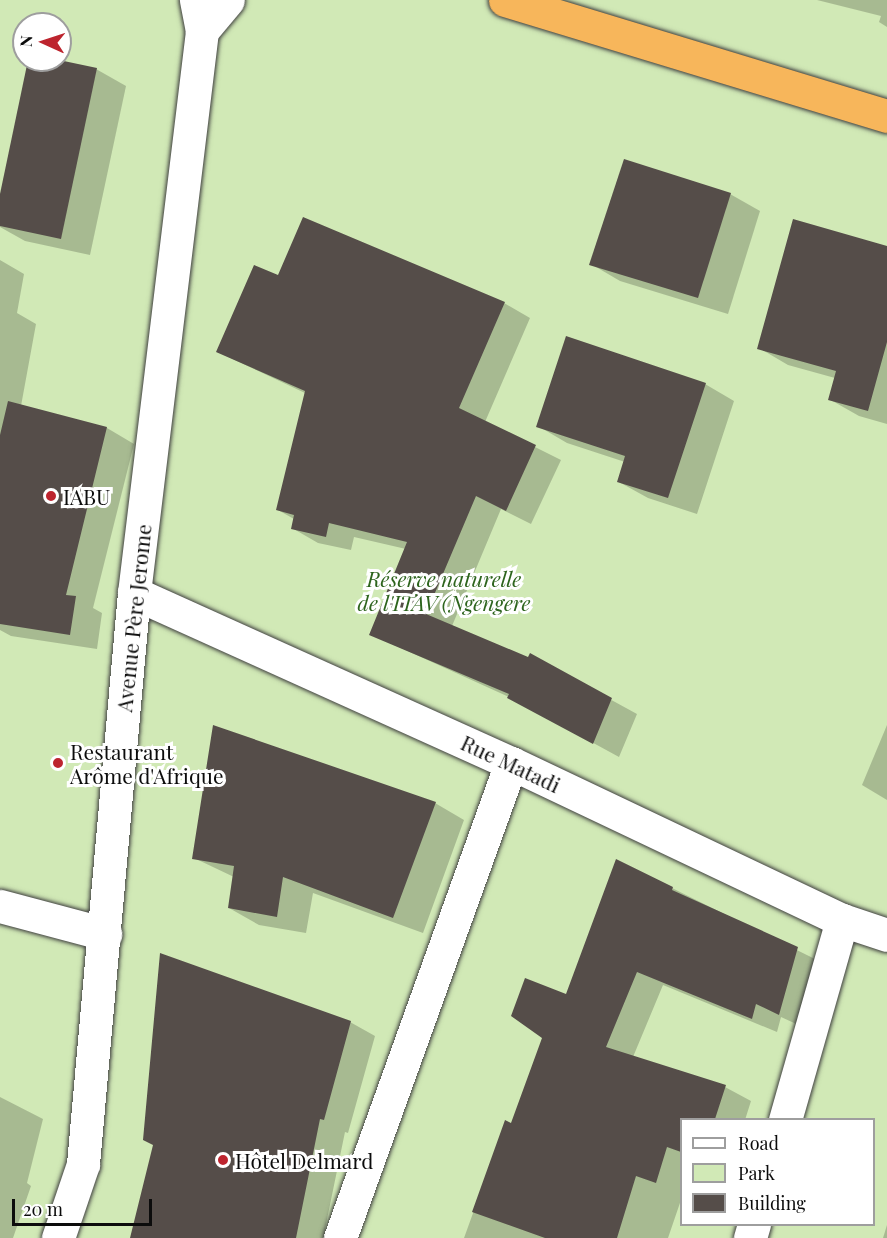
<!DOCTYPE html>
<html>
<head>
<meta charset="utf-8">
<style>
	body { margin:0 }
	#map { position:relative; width:887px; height:1238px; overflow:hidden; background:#fffbec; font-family:"Playfair Display",serif }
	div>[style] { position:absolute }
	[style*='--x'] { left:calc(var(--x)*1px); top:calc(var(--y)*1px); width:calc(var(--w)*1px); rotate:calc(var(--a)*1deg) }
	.green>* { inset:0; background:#d1e9b6 }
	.shadow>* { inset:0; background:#0003 }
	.building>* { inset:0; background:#554d49 }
	.roads { filter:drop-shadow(0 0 2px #3f3f3f) drop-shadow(0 0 2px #3f3f3f) }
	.minor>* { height:33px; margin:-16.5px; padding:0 16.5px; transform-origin:16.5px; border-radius:16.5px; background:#fff }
	.tertiary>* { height:33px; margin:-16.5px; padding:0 16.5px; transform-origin:16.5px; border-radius:16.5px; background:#fff }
	.trunk>* { height:33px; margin:-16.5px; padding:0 16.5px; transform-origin:16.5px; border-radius:16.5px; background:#f7b65b }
	.dots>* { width:16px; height:16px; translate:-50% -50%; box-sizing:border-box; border:3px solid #fff; border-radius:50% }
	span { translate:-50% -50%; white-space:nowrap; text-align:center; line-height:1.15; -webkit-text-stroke:6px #fff; paint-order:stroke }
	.poi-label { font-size:21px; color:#0c0c0c }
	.left { translate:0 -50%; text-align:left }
	.park-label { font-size:21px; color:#2d641d; font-style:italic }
	.street-label { font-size:21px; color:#0c0c0c }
	.legend { position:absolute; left:680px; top:1118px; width:195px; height:108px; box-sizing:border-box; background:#fff; border:2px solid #9e9e9e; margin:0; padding:8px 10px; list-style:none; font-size:18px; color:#0c0c0c }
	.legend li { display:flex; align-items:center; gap:12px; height:30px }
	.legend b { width:30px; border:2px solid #9e9e9e }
	.north { position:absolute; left:12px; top:12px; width:60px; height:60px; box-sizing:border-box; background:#fff; border:2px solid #9e9e9e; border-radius:50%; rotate:273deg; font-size:16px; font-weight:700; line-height:24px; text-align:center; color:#0c0c0c }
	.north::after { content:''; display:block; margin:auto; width:21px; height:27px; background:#bd242e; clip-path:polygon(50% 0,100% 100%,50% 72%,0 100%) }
	.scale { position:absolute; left:12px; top:1199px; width:140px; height:27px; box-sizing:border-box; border:3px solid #0c0c0c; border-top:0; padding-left:8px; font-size:18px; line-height:21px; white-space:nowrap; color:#0c0c0c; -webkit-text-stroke:4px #fff; paint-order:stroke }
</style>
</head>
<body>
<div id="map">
	<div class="green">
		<i style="clip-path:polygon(evenodd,0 0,887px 0,887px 1238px,0 1238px,0 0,24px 24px,60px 24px,60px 60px,24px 60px,24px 24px,0 0,682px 1120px,874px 1120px,874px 1224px,682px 1224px,682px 1120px)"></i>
	</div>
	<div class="shadow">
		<i style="clip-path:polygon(817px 0,887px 0,887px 27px,879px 22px,881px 16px)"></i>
		<i style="clip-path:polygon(29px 60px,96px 69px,126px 86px,90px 255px,25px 241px,0 227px,0 201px)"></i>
		<i style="clip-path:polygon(730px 194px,760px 211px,728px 314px,620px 281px,591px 264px)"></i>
		<i style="clip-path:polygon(887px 247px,887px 424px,859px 416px,829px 399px,835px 378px,788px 365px,759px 348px)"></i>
		<i style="clip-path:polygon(0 260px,24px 274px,17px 313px,36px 324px,21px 406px,107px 428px,134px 444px,93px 608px,102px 613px,97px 649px,11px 636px,0 630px)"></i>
		<i style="clip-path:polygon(279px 277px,504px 303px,530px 318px,485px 422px,561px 460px,531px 524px,501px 509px,452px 626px,529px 659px,531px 656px,637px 714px,619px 757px,509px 697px,370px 634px,406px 549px,354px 537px,351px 550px,318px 543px,292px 528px,294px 519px,278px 510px,305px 393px,218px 352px)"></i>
		<i style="clip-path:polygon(705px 384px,734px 401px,697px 514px,648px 498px,619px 482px,625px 462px,567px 443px,538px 426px)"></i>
		<i style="clip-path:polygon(887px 725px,887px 800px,862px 785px)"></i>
		<i style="clip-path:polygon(435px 803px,464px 820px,423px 933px,313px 893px,306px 933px,259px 925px,229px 908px,234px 877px,194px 858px)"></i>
		<i style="clip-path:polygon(672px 888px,823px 963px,805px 1028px,781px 1017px,777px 1032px,663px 985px,633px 1057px,725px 1087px,751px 1101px,745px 1120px,682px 1120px,682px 1197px,668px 1238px,464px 1238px,506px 1122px,511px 1124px,567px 995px)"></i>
		<i style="clip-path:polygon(350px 1022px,375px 1036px,348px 1133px,345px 1132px,325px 1229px,340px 1238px,131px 1238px)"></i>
		<i style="clip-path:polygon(0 1097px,43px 1119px,27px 1183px,31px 1186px,13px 1238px,0 1238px)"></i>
		<i style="clip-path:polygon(887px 1225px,887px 1238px,883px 1238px)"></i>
	</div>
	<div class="building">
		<i style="clip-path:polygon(28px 60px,59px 60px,97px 68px,61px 239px,0 226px,0 194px)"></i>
		<i style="clip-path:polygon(624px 159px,731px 193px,698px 298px,589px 265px)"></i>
		<i style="clip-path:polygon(303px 217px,505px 302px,459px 408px,536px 445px,506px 511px,476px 496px,426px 614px,528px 657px,530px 653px,612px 698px,593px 744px,507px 698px,509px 694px,369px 635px,407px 542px,329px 523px,326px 537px,291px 529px,294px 515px,276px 510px,305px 391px,216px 352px,254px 265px,278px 275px)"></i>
		<i style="clip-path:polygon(793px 219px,887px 246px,887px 342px,868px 411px,828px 400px,836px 371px,757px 349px)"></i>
		<i style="clip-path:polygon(566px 336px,706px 383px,668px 498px,617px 482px,625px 456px,536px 427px)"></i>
		<i style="clip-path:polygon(8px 401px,107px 427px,66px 595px,76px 596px,70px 635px,0 624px,0 435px)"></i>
		<i style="clip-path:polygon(213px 725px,436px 802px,393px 918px,283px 877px,277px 917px,228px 908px,234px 866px,192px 859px)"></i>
		<i style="clip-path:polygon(616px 859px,673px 887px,672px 890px,798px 947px,779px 1015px,756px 1004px,752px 1019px,637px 972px,606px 1047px,726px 1085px,715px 1119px,681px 1119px,681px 1152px,667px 1147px,656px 1183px,636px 1176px,617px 1238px,545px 1238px,472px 1212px,505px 1120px,511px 1123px,542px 1038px,511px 1016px,525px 978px,566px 994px)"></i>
		<i style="clip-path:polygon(160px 953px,351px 1021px,324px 1120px,320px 1119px,296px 1238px,130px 1238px,153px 1145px,143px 1140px)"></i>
	</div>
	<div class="roads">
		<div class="minor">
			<i style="--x:134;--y:593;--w:414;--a:24.3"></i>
			<i style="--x:511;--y:763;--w:366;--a:25.4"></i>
			<i style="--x:842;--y:920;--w:47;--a:18.4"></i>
			<i style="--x:0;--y:906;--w:109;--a:14.9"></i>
			<i style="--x:785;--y:1120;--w:208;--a:-74.1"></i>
			<i style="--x:340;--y:1238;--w:505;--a:-70.2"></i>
			<i style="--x:750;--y:1238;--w:15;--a:-74"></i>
		</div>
		<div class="tertiary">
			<i style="--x:202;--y:31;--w:40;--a:-50"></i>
			<i style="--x:58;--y:1238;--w:78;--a:-71.3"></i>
			<i style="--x:83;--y:1164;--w:573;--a:-84.9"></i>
			<i style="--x:134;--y:593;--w:566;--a:-83.1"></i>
			<i style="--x:202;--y:31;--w:32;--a:-101"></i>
		</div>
		<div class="trunk">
			<i style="--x:505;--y:0;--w:399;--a:16.9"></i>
		</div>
	</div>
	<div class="dots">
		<i style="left:51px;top:496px;background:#bd242e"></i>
		<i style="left:58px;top:763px;background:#bd242e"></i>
		<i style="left:223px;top:1160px;background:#bd242e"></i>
	</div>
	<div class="poi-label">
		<span class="left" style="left:63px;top:496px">IABU</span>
		<span class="left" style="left:70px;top:763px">Restaurant<br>Arôme d'Afrique</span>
		<span class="left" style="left:235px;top:1160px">Hôtel Delmard</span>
	</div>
	<div class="park-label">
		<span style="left:444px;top:590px">Réserve naturelle<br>de l'ITAV (Ngengere</span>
	</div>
	<div class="street-label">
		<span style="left:133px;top:618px;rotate:-84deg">Avenue Père Jerome</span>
		<span style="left:511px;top:763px;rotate:25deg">Rue Matadi</span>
	</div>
	<ul class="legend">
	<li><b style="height:8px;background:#fff"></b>Road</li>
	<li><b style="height:16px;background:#d1e9b6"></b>Park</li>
	<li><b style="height:16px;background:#554d49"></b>Building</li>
	</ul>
	<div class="north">N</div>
	<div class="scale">20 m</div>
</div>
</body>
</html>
